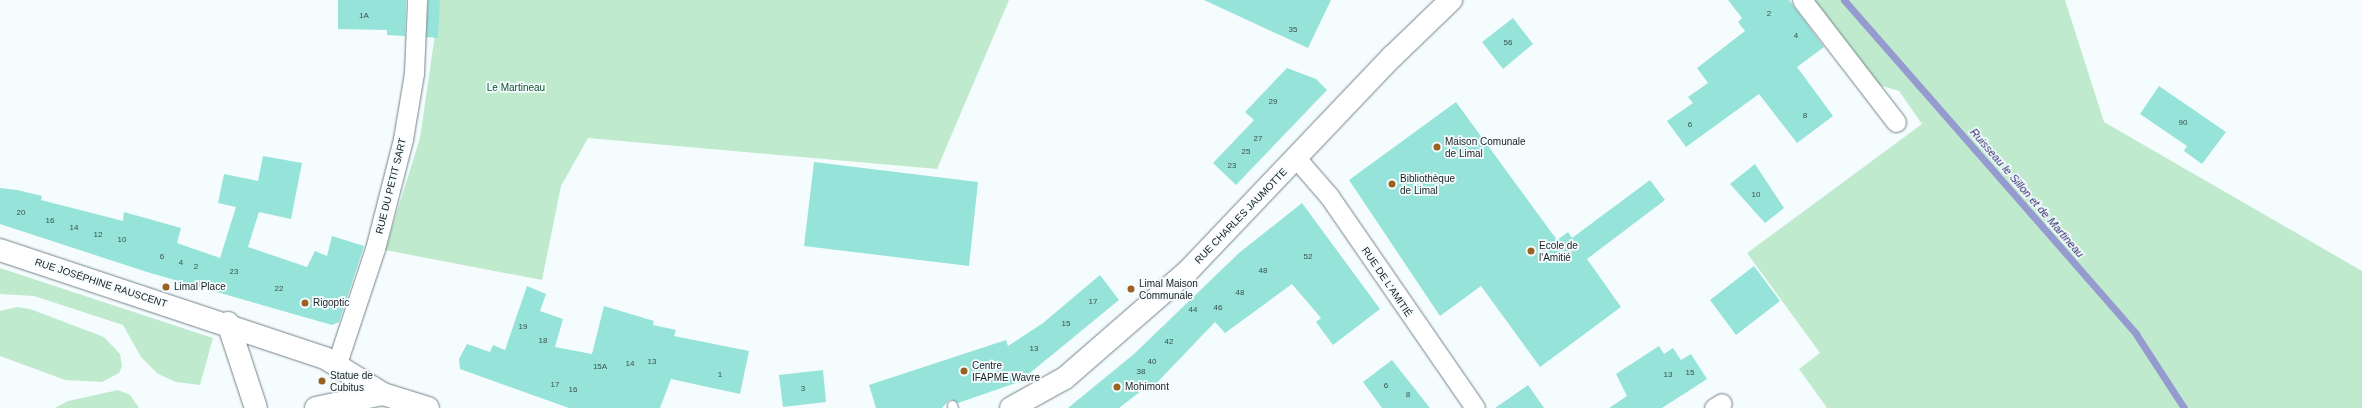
<!DOCTYPE html>
<html>
<head>
<meta charset="utf-8">
<style>
	body { margin:0 }
	#map { position:relative; width:2362px; height:408px; overflow:hidden; background:#f5fcfe; font-family:Arial,sans-serif }
	div>[style] { position:absolute }
	[style*='--x'] { left:calc(var(--x)*1px); top:calc(var(--y)*1px); width:calc(var(--w)*1px); rotate:calc(var(--a)*1deg) }
	.green>* { inset:0; background:#bfeace }
	.stream>* { height:7px; margin:-3.5px; padding:0 3.5px; transform-origin:3.5px; border-radius:3.5px; background:#969bcf }
	.building>* { inset:0; background:#96e3da }
	.roads { filter:drop-shadow(0 0 1px #728388) drop-shadow(0 0 1px #728388) }
	.service>* { height:9px; margin:-4.5px; padding:0 4.5px; transform-origin:4.5px; border-radius:4.5px; background:#fff }
	.minor>* { height:19px; margin:-9.5px; padding:0 9.5px; transform-origin:9.5px; border-radius:9.5px; background:#fff }
	.tertiary>* { height:22px; margin:-11px; padding:0 11px; transform-origin:11px; border-radius:11px; background:#fff }
	.secondary>* { height:22px; margin:-11px; padding:0 11px; transform-origin:11px; border-radius:11px; background:#fff }
	.dots>* { width:11px; height:11px; translate:-50% -50%; box-sizing:border-box; border:2px solid #f5fcfe; border-radius:50% }
	span { translate:-50% -50%; white-space:nowrap; text-align:center; line-height:1.15; -webkit-text-stroke:3.5px #f5fcfe; paint-order:stroke }
	.number-label { font-size:8px; color:#395150 }
	.number-label span { -webkit-text-stroke-width:0 }
	.park-label { font-size:10px; color:#0f5231 }
	.poi-label { font-size:10px; color:#1a2022 }
	.left { translate:0 -50%; text-align:left }
	.street-label { font-size:10px; color:#1a2022 }
	.water-label { font-size:11px; color:#2b2968; font-style:italic }
</style>
</head>
<body>
<div id="map">
	<div class="green">
		<i style="clip-path:polygon(440px 0,1009px 0,937px 169px,588px 138px,561px 186px,542px 280px,385px 250px,420px 138px)"></i>
		<i style="clip-path:polygon(1814px 0,2065px 0,2104px 122px,2362px 271px,2362px 408px,1827px 408px,1799px 369px,1820px 353px,1747px 253px,1922px 124px,1899px 91px,1879px 85px)"></i>
		<i style="clip-path:polygon(0 268px,213px 338px,200px 385px,176px 382px,158px 374px,141px 357px,123px 325px,34px 296px,0 294px)"></i>
		<i style="clip-path:polygon(17px 307px,30px 309px,104px 337px,120px 354px,122px 366px,119px 373px,102px 382px,65px 380px,0 356px,0 311px)"></i>
		<i style="clip-path:polygon(118px 390px,130px 395px,139px 408px,55px 408px,68px 401px)"></i>
	</div>
	<div class="stream">
		<i style="--x:1844;--y:0;--w:444;--a:48.8"></i>
		<i style="--x:2136;--y:334;--w:88;--a:57"></i>
	</div>
	<div class="building">
		<i style="clip-path:polygon(338px 0,406px 0,405px 36px,387px 35px,387px 30px,338px 29px)"></i>
		<i style="clip-path:polygon(428px 0,440px 0,438px 38px,426px 37px)"></i>
		<i style="clip-path:polygon(1204px 0,1331px 0,1308px 48px)"></i>
		<i style="clip-path:polygon(1728px 0,1789px 0,1824px 47px,1797px 67px,1833px 116px,1797px 143px,1759px 94px,1686px 147px,1667px 121px,1693px 103px,1688px 97px,1708px 83px,1697px 68px,1745px 31px,1738px 22px,1742px 18px)"></i>
		<i style="clip-path:polygon(1513px 18px,1533px 44px,1503px 69px,1482px 42px)"></i>
		<i style="clip-path:polygon(1287px 68px,1316px 79px,1327px 90px,1236px 185px,1213px 163px,1254px 120px,1245px 112px)"></i>
		<i style="clip-path:polygon(2159px 86px,2226px 132px,2202px 164px,2184px 151px,2187px 146px,2140px 114px)"></i>
		<i style="clip-path:polygon(1456px 102px,1557px 240px,1568px 232px,1572px 238px,1650px 180px,1665px 200px,1587px 259px,1621px 307px,1540px 367px,1481px 286px,1440px 316px,1349px 180px)"></i>
		<i style="clip-path:polygon(263px 156px,302px 163px,291px 219px,259px 212px,248px 247px,307px 267px,315px 251px,327px 256px,332px 236px,364px 246px,339px 322px,332px 325px,147px 272px,0 224px,0 188px,17px 190px,42px 196px,41px 200px,123px 221px,124px 212px,181px 228px,177px 243px,220px 258px,236px 207px,218px 203px,224px 174px,258px 181px)"></i>
		<i style="clip-path:polygon(814px 162px,978px 182px,969px 266px,804px 246px)"></i>
		<i style="clip-path:polygon(1755px 164px,1784px 208px,1765px 223px,1730px 184px)"></i>
		<i style="clip-path:polygon(1302px 203px,1380px 309px,1333px 345px,1316px 322px,1321px 318px,1292px 284px,1225px 333px,1215px 322px,1149px 391px,1145px 388px,1119px 408px,1068px 408px,1134px 354px,1239px 253px)"></i>
		<i style="clip-path:polygon(1754px 266px,1780px 301px,1736px 335px,1710px 300px)"></i>
		<i style="clip-path:polygon(1100px 275px,1119px 300px,1019px 382px,958px 403px,950px 399px,942px 408px,876px 408px,869px 385px,1006px 340px,1008px 346px,1043px 323px)"></i>
		<i style="clip-path:polygon(527px 286px,546px 294px,540px 311px,563px 319px,555px 347px,592px 354px,604px 306px,654px 321px,653px 325px,676px 330px,674px 336px,749px 351px,740px 394px,671px 379px,660px 408px,569px 408px,460px 369px,459px 359px,467px 344px,490px 352px,493px 345px,505px 350px)"></i>
		<i style="clip-path:polygon(1659px 346px,1664px 354px,1673px 348px,1681px 360px,1691px 354px,1707px 379px,1662px 408px,1609px 408px,1627px 396px,1616px 374px)"></i>
		<i style="clip-path:polygon(1392px 360px,1430px 408px,1382px 408px,1363px 382px)"></i>
		<i style="clip-path:polygon(823px 370px,826px 402px,783px 407px,779px 375px)"></i>
		<i style="clip-path:polygon(1528px 385px,1544px 408px,1495px 408px)"></i>
	</div>
	<div class="roads">
		<div class="service">
			<i style="--x:952;--y:405;--w:3;--a:72"></i>
		</div>
		<div class="minor">
			<i style="--x:1802;--y:0;--w:154;--a:52.4"></i>
			<i style="--x:1296;--y:158;--w:50;--a:49"></i>
			<i style="--x:1329;--y:196;--w:257;--a:55.4"></i>
			<i style="--x:336;--y:366;--w:123;--a:-71.6"></i>
			<i style="--x:375;--y:249;--w:114;--a:-75.7"></i>
			<i style="--x:403;--y:139;--w:67;--a:-80.5"></i>
			<i style="--x:414;--y:73;--w:73;--a:-87.6"></i>
			<i style="--x:1714;--y:408;--w:9;--a:-32"></i>
		</div>
		<div class="tertiary">
			<i style="--x:0;--y:250;--w:342;--a:18.4"></i>
			<i style="--x:325;--y:358;--w:68;--a:31.8"></i>
			<i style="--x:228;--y:323;--w:89;--a:71.8"></i>
		</div>
		<div class="secondary">
			<i style="--x:316;--y:408;--w:68;--a:-11.8"></i>
			<i style="--x:383;--y:394;--w:47;--a:17.3"></i>
			<i style="--x:1011;--y:408;--w:62;--a:-29.1"></i>
			<i style="--x:1065;--y:378;--w:160;--a:-41"></i>
			<i style="--x:1186;--y:273;--w:300;--a:-46.4"></i>
			<i style="--x:1393;--y:56;--w:81;--a:-44"></i>
		</div>
	</div>
	<div class="dots">
		<i style="left:1437px;top:147px;background:#9b6120"></i>
		<i style="left:1392px;top:184px;background:#9b6120"></i>
		<i style="left:1531px;top:251px;background:#9b6120"></i>
		<i style="left:166px;top:287px;background:#9b6120"></i>
		<i style="left:1131px;top:289px;background:#9b6120"></i>
		<i style="left:305px;top:303px;background:#9b6120"></i>
		<i style="left:964px;top:371px;background:#9b6120"></i>
		<i style="left:322px;top:381px;background:#9b6120"></i>
		<i style="left:1117px;top:387px;background:#9b6120"></i>
	</div>
	<div class="number-label">
		<span style="left:1769px;top:14px">2</span>
		<span style="left:364px;top:16px">1A</span>
		<span style="left:1293px;top:30px">35</span>
		<span style="left:1796px;top:36px">4</span>
		<span style="left:1508px;top:43px">56</span>
		<span style="left:1273px;top:102px">29</span>
		<span style="left:1805px;top:116px">8</span>
		<span style="left:2183px;top:123px">90</span>
		<span style="left:1690px;top:125px">6</span>
		<span style="left:1258px;top:139px">27</span>
		<span style="left:1246px;top:152px">25</span>
		<span style="left:1232px;top:166px">23</span>
		<span style="left:1756px;top:195px">10</span>
		<span style="left:21px;top:213px">20</span>
		<span style="left:50px;top:221px">16</span>
		<span style="left:74px;top:228px">14</span>
		<span style="left:98px;top:235px">12</span>
		<span style="left:122px;top:240px">10</span>
		<span style="left:162px;top:257px">6</span>
		<span style="left:1308px;top:257px">52</span>
		<span style="left:181px;top:263px">4</span>
		<span style="left:196px;top:267px">2</span>
		<span style="left:1263px;top:271px">48</span>
		<span style="left:234px;top:272px">23</span>
		<span style="left:279px;top:289px">22</span>
		<span style="left:1240px;top:293px">48</span>
		<span style="left:1093px;top:302px">17</span>
		<span style="left:1218px;top:308px">46</span>
		<span style="left:1193px;top:310px">44</span>
		<span style="left:1066px;top:324px">15</span>
		<span style="left:523px;top:327px">19</span>
		<span style="left:543px;top:341px">18</span>
		<span style="left:1169px;top:342px">42</span>
		<span style="left:1034px;top:349px">13</span>
		<span style="left:652px;top:362px">13</span>
		<span style="left:1152px;top:362px">40</span>
		<span style="left:630px;top:364px">14</span>
		<span style="left:600px;top:367px">15A</span>
		<span style="left:1141px;top:372px">38</span>
		<span style="left:1690px;top:373px">15</span>
		<span style="left:720px;top:375px">1</span>
		<span style="left:1668px;top:375px">13</span>
		<span style="left:555px;top:385px">17</span>
		<span style="left:1386px;top:386px">6</span>
		<span style="left:803px;top:389px">3</span>
		<span style="left:573px;top:390px">16</span>
		<span style="left:1408px;top:395px">8</span>
	</div>
	<div class="park-label">
		<span style="left:516px;top:88px">Le Martineau</span>
	</div>
	<div class="poi-label">
		<span class="left" style="left:1445px;top:147px">Maison Comunale<br>de Limal</span>
		<span class="left" style="left:1400px;top:184px">Bibliothèque<br>de Limal</span>
		<span class="left" style="left:1539px;top:251px">Ecole de<br>l'Amitié</span>
		<span class="left" style="left:1139px;top:289px">Limal Maison<br>Communale</span>
		<span class="left" style="left:174px;top:287px">Limal Place</span>
		<span class="left" style="left:313px;top:303px">Rigoptic</span>
		<span class="left" style="left:972px;top:371px">Centre<br>IFAPME Wavre</span>
		<span class="left" style="left:330px;top:381px">Statue de<br>Cubitus</span>
		<span class="left" style="left:1125px;top:387px">Mohimont</span>
	</div>
	<div class="street-label">
		<span style="left:391px;top:186px;rotate:-76deg">RUE DU PETIT SART</span>
		<span style="left:1241px;top:216px;rotate:-46deg">RUE CHARLES JAUMOTTE</span>
		<span style="left:1387px;top:282px;rotate:56deg">RUE DE L'AMITIÉ</span>
		<span style="left:101px;top:283px;rotate:18deg">RUE JOSÉPHINE RAUSCENT</span>
	</div>
	<div class="water-label">
		<span style="left:2027px;top:193px;rotate:49deg">Ruisseau le Sillon et de Martineau</span>
	</div>
</div>
</body>
</html>
